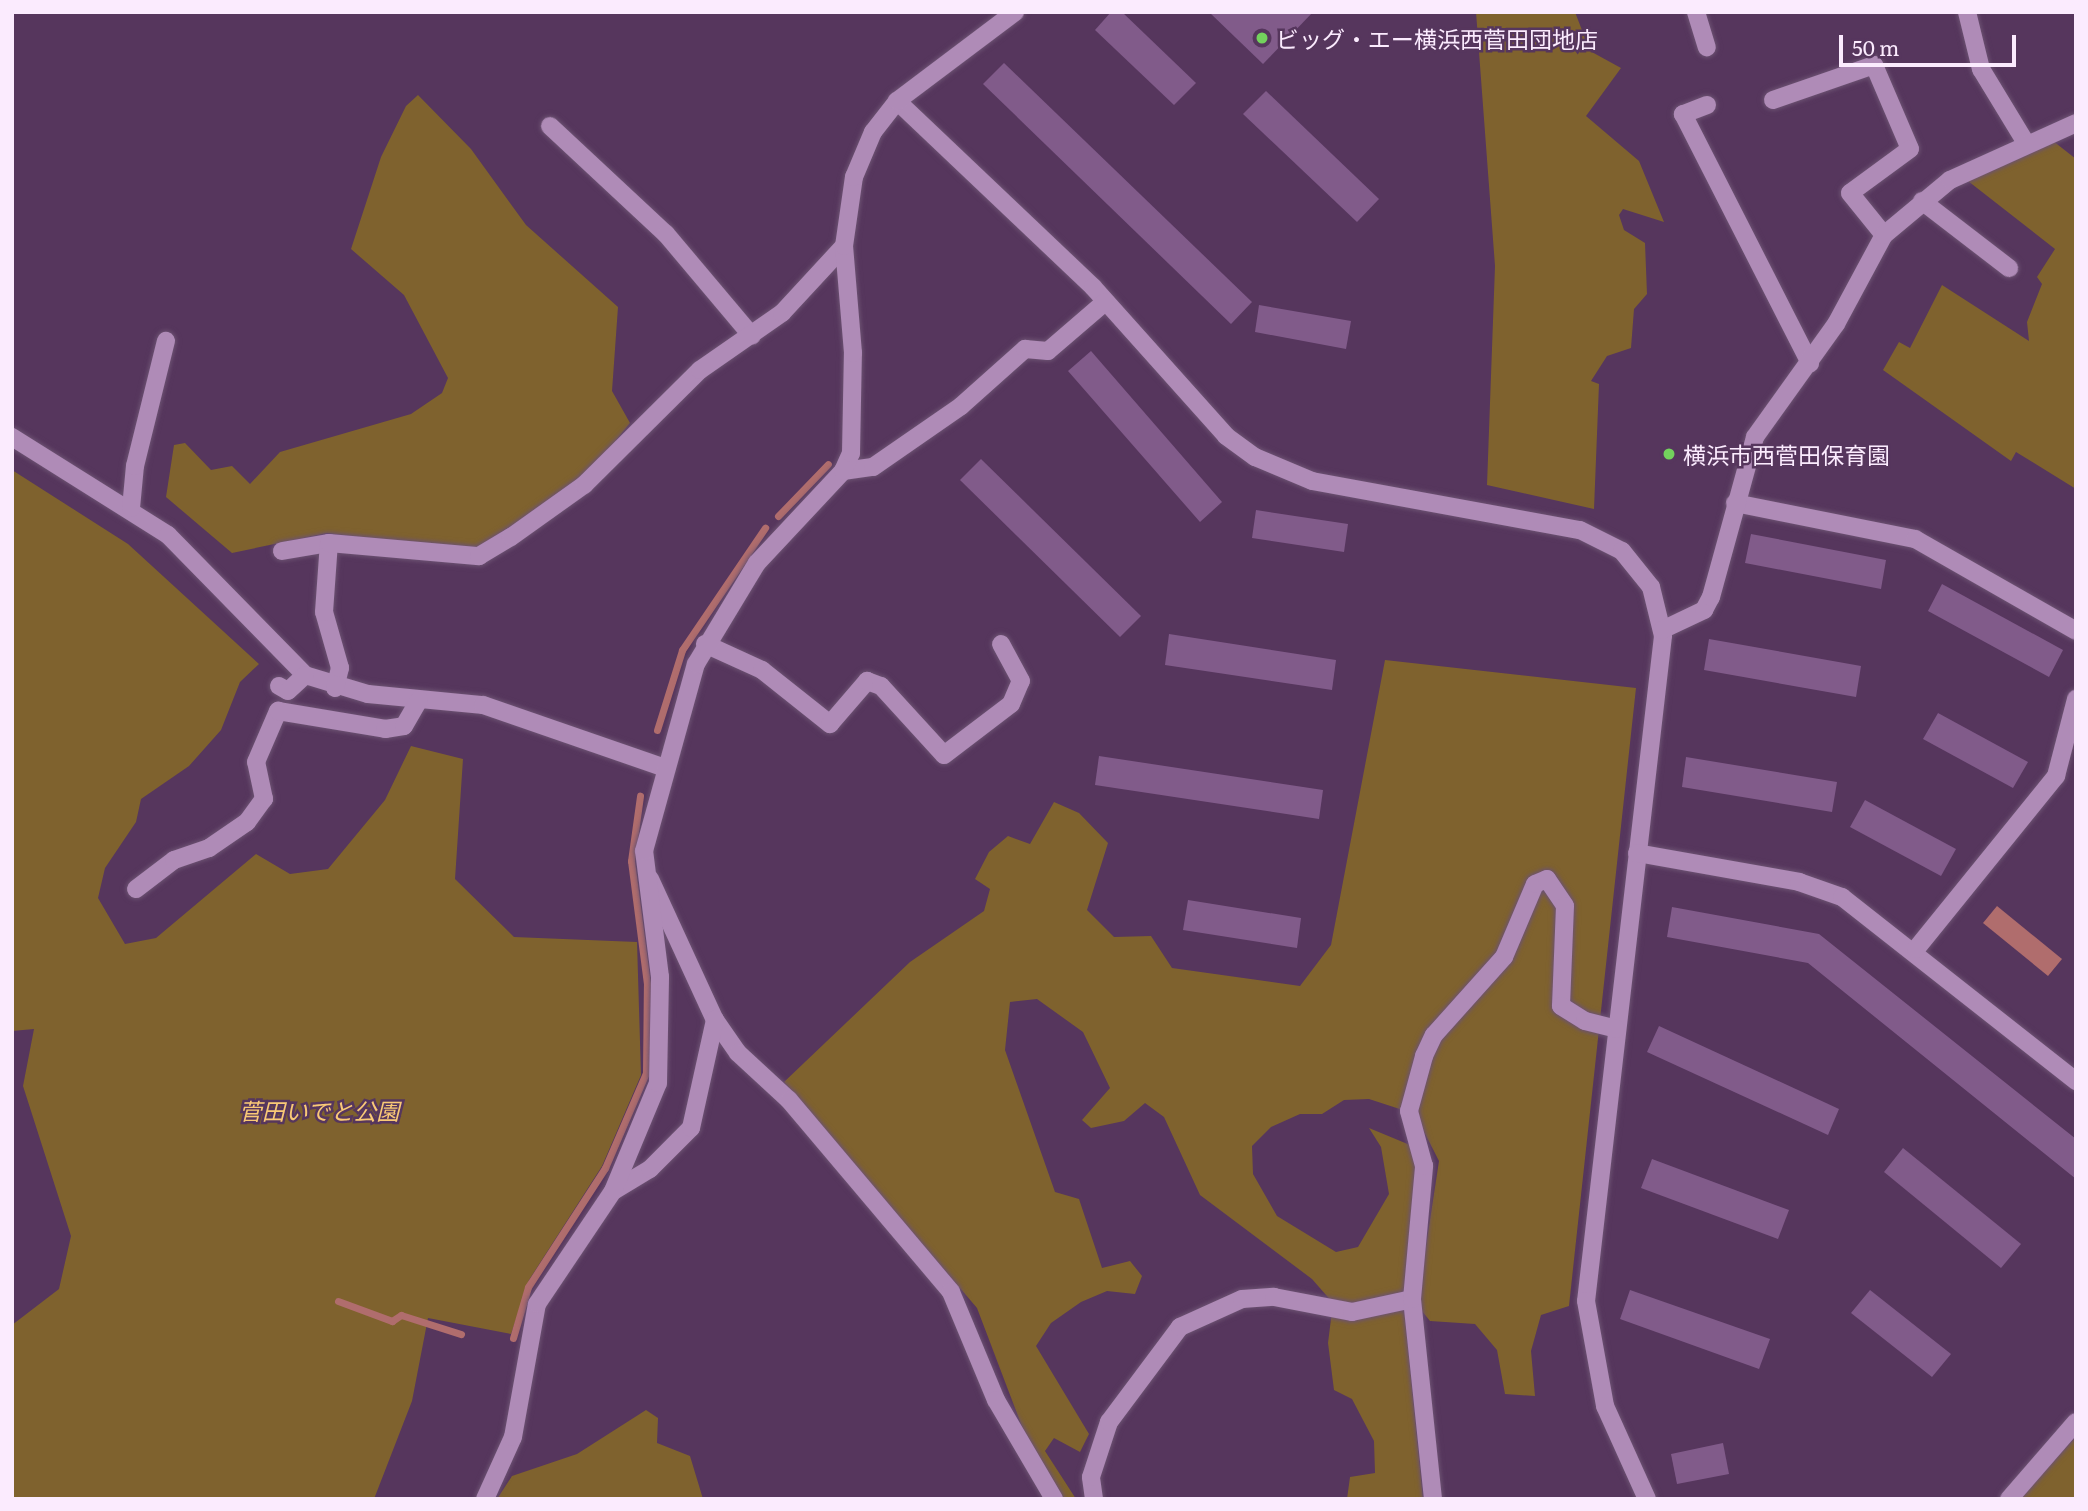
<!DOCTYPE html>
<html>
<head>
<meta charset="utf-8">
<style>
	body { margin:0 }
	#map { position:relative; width:2088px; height:1511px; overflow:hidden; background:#56365d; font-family:Literata,"Noto Sans JP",serif }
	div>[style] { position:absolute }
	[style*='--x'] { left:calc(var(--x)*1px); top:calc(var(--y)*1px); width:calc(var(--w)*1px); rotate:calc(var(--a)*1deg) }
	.green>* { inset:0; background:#7f622e }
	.water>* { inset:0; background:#b06d6d }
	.stream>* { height:7px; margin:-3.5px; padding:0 3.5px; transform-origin:3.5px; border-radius:3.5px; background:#b06d6d }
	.building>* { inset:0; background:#815b8a }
	.roads { filter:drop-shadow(0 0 2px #6c5272) drop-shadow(0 0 2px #6c5272) }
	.minor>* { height:18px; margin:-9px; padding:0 9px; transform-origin:9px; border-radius:9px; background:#af8bb7 }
	.dots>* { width:19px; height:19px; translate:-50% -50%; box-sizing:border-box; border:4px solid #56365d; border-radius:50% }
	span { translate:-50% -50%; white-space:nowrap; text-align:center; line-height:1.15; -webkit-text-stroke:5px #56365d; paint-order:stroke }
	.poi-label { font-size:23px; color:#fbebfe }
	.left { translate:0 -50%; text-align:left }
	.park-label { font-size:23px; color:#f9c976; font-style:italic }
	.frame { position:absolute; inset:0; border:14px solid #fbebfe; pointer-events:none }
	.scale { position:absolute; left:1839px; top:35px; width:177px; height:32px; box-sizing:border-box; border:4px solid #fbebfe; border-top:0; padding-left:9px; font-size:21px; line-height:24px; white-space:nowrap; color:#fbebfe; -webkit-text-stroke:5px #56365d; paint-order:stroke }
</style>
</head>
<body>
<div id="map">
	<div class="green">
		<i style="clip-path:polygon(1476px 12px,1575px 12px,1590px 51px,1621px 68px,1586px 116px,1639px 161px,1664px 222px,1623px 209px,1619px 215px,1624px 230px,1645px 243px,1647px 294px,1634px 309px,1631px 348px,1607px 356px,1591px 381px,1599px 384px,1594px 509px,1487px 485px,1495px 266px)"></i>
		<i style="clip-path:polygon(418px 95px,471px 149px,526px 225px,618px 307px,612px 391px,630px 423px,582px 482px,471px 551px,327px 533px,232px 553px,166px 497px,174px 445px,185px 443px,211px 470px,232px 466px,250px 484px,280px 452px,411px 414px,442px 393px,448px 378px,404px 295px,351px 249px,381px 157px,406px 106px)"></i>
		<i style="clip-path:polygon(2048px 137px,2076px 159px,2076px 489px,2016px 452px,2011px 461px,1883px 370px,1899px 342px,1910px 348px,1942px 285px,2029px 341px,2027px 322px,2042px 284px,2037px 277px,2055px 249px,1968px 181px)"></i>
		<i style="clip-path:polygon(12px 470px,128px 544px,259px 664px,240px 682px,221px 730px,189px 766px,141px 799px,136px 822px,105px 868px,98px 898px,125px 944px,156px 938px,256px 854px,290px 874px,328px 869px,385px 800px,411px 746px,463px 759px,455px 879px,514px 937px,637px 942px,641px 1075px,602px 1166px,529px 1280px,511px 1334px,428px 1318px,412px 1401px,374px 1499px,12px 1499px,12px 1325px,59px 1289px,71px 1236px,23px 1086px,34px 1029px,12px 1031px)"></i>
		<i style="clip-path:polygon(1385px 660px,1636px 688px,1569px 1306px,1541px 1315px,1531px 1351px,1535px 1396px,1505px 1394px,1497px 1350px,1475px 1324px,1430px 1321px,1417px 1305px,1439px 1161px,1415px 1114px,1369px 1099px,1344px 1100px,1322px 1114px,1300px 1114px,1271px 1127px,1252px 1146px,1253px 1174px,1277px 1216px,1336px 1252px,1358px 1247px,1389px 1194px,1381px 1147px,1369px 1128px,1410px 1145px,1418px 1177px,1404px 1308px,1423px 1499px,1347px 1499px,1350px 1477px,1375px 1473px,1374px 1441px,1352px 1399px,1334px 1390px,1328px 1343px,1333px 1303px,1312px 1279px,1200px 1195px,1164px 1117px,1145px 1103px,1124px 1121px,1091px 1128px,1082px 1120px,1110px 1088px,1083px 1032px,1037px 999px,1010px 1002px,1005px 1050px,1055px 1192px,1079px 1199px,1102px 1268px,1130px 1261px,1142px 1276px,1135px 1294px,1107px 1291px,1081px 1302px,1051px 1323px,1036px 1346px,1089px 1434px,1080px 1452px,1054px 1438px,1045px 1451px,1076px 1499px,1063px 1499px,1029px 1445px,977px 1308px,784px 1082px,910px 962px,984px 911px,990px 889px,975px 879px,989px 852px,1008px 836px,1030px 844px,1054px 802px,1079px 813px,1108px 843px,1087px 910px,1114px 937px,1151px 936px,1172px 968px,1300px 986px,1331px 945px)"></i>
		<i style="clip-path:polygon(646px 1410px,658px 1418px,657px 1443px,690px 1456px,703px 1499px,497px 1499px,512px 1476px,577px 1454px)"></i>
		<i style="clip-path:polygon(2076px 1437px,2076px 1499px,2018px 1499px)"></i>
	</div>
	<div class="water">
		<i style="clip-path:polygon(1997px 906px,2062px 959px,2048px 976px,1983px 923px)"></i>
	</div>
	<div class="stream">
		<i style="--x:778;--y:516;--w:72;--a:-46.1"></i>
		<i style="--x:657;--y:730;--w:84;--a:-72.6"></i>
		<i style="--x:682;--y:650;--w:148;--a:-55.8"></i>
		<i style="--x:338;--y:1301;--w:58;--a:20.3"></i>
		<i style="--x:392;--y:1321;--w:11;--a:-34"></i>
		<i style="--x:401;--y:1315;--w:63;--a:17.6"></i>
		<i style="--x:513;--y:1338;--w:53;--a:-73.6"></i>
		<i style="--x:528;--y:1287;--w:142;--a:-57.1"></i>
		<i style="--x:605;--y:1168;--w:103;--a:-66.7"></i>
		<i style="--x:646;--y:1073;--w:89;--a:-89.4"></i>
		<i style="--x:647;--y:984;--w:124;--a:-97.4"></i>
		<i style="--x:631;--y:861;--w:66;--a:-82.1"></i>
	</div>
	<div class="building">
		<i style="clip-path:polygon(1111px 12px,1122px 12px,1196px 83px,1174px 105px,1095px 30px)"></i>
		<i style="clip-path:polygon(1209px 12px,1313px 12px,1263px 64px)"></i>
		<i style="clip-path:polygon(1004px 63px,1252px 302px,1231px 324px,983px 84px)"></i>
		<i style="clip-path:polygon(1266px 91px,1379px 199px,1357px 222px,1243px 114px)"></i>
		<i style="clip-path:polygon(1259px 305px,1351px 321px,1346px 349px,1255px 332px)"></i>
		<i style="clip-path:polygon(1091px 351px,1222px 502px,1200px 522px,1068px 371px)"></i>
		<i style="clip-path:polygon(981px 459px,1141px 616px,1120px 637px,960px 480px)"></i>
		<i style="clip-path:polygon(1256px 510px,1348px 524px,1344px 552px,1252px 538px)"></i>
		<i style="clip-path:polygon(1751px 534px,1886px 560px,1881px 589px,1745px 563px)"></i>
		<i style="clip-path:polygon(1942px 584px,2063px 650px,2049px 677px,1928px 611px)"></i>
		<i style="clip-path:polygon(1169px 634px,1336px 660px,1332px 690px,1165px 665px)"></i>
		<i style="clip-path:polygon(1709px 639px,1861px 666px,1856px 697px,1704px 670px)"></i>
		<i style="clip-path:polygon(1938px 713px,2028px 762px,2013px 788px,1923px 739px)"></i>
		<i style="clip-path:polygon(1099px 756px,1323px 790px,1319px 819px,1095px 785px)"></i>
		<i style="clip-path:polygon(1686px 757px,1837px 782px,1832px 812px,1682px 787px)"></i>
		<i style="clip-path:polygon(1865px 800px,1956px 849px,1941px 876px,1850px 827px)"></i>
		<i style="clip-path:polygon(1188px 900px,1301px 918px,1297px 948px,1183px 930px)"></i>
		<i style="clip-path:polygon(1672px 907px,1819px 934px,2076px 1139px,2076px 1179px,1808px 963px,1667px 937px)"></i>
		<i style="clip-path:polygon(1659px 1026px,1839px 1109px,1828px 1135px,1647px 1052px)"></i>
		<i style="clip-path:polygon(1903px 1148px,2021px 1244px,2001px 1268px,1884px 1172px)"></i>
		<i style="clip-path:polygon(1652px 1159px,1789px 1210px,1778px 1239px,1641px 1188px)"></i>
		<i style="clip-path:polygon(1630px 1290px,1770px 1339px,1759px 1369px,1620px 1319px)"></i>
		<i style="clip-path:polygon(1870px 1290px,1951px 1354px,1932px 1377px,1851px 1313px)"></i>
		<i style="clip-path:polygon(1723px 1443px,1729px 1474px,1677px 1484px,1671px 1454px)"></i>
	</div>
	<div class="roads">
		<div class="minor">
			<i style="--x:1696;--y:12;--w:37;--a:73"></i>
			<i style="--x:1967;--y:12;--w:59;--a:76.2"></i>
			<i style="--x:1981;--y:69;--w:87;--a:58.7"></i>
			<i style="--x:1773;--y:100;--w:107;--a:-19.1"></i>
			<i style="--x:1874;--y:65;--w:91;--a:66.8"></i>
			<i style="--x:1910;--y:149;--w:74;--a:143.7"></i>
			<i style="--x:1850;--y:193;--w:54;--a:51"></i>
			<i style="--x:897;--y:101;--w:270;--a:43.5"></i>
			<i style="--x:1093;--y:287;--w:200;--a:48.2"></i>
			<i style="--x:1226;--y:436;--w:36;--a:36"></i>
			<i style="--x:1255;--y:457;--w:62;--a:22.8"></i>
			<i style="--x:1312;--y:481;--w:272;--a:10.4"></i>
			<i style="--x:1580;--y:530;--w:47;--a:26.6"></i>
			<i style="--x:1622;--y:551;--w:46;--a:51.1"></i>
			<i style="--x:1651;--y:587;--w:50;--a:76.2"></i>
			<i style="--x:1663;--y:636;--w:669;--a:96.6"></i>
			<i style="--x:1586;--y:1301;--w:107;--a:79.7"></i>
			<i style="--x:1605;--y:1406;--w:102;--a:65.7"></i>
			<i style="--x:1707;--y:105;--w:26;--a:159"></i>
			<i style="--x:1683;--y:114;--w:280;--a:63"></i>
			<i style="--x:550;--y:126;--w:158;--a:43"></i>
			<i style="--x:666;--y:234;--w:133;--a:49.9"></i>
			<i style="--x:1922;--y:201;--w:110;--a:37.6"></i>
			<i style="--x:12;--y:437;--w:184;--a:32.1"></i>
			<i style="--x:168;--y:535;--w:196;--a:45.6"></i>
			<i style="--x:305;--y:675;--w:66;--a:16.8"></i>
			<i style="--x:368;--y:694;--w:116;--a:5.5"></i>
			<i style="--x:483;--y:705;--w:193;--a:19.1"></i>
			<i style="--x:843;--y:471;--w:30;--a:-8"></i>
			<i style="--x:873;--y:467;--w:107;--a:-34.7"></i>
			<i style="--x:961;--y:406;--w:86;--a:-41.7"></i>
			<i style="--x:1025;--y:349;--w:23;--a:5"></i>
			<i style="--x:1048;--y:351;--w:75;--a:-40.7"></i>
			<i style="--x:1735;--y:503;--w:184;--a:11.3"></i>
			<i style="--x:1915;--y:539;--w:185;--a:29.7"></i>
			<i style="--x:131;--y:508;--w:42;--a:-84.6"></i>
			<i style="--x:135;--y:466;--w:129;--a:-76.1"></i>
			<i style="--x:282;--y:551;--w:48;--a:-9.7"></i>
			<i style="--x:1662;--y:630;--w:47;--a:-25.5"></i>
			<i style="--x:1704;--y:610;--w:15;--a:-62"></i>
			<i style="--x:1711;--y:597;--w:166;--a:-74.6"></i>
			<i style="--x:1755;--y:437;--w:139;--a:-54.4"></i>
			<i style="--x:1836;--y:324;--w:101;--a:-61.7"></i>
			<i style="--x:1884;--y:235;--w:86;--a:-39.8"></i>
			<i style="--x:1950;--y:180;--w:138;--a:-24.3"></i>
			<i style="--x:705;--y:644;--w:63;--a:24.5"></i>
			<i style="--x:762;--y:670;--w:87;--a:38.5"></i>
			<i style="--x:830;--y:724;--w:57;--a:-49.3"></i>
			<i style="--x:867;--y:681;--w:15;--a:20"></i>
			<i style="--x:881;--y:686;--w:93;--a:47.6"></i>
			<i style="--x:944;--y:755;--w:84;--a:-37.3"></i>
			<i style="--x:1011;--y:704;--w:25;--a:-67"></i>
			<i style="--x:1021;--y:681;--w:42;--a:-118.4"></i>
			<i style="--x:279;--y:686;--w:10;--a:29"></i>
			<i style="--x:288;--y:691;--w:23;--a:-43"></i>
			<i style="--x:335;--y:688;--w:21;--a:-76"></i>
			<i style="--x:340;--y:668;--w:58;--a:-105.9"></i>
			<i style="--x:324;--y:612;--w:69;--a:-85.9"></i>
			<i style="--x:329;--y:543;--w:151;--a:5"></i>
			<i style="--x:479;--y:556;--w:37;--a:-31"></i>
			<i style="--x:511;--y:537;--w:90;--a:-35.5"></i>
			<i style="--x:584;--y:485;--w:163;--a:-44.8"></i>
			<i style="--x:700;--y:370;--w:100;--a:-34.8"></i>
			<i style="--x:782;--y:313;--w:91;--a:-47.2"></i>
			<i style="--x:1637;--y:853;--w:165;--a:10.1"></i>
			<i style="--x:1799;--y:882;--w:46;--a:19.2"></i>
			<i style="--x:1842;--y:897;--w:298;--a:38.2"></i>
			<i style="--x:650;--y:879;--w:155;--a:65.3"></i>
			<i style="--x:715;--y:1020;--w:40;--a:55.1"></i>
			<i style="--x:738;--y:1053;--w:69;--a:42.7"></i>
			<i style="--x:789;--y:1100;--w:251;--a:49.8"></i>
			<i style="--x:951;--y:1292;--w:117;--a:67.4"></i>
			<i style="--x:996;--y:1400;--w:115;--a:59.6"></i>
			<i style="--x:136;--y:889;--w:48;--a:-37.3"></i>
			<i style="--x:174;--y:860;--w:37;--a:-19"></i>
			<i style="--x:209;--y:848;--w:46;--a:-34.4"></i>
			<i style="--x:247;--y:822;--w:29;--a:-54"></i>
			<i style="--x:264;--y:799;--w:38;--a:-102"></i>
			<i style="--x:256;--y:762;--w:56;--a:-66.7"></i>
			<i style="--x:278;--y:711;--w:109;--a:9.5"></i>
			<i style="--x:385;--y:729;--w:19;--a:-9"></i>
			<i style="--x:404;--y:726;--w:30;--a:-60"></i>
			<i style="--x:1916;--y:949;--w:223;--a:-51"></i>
			<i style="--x:2056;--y:776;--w:80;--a:-75.4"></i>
			<i style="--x:615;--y:1190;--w:41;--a:-31"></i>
			<i style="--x:650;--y:1169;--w:58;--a:-45"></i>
			<i style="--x:691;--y:1128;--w:111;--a:-77.5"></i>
			<i style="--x:485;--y:1499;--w:68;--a:-65.7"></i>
			<i style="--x:513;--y:1437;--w:135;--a:-79.8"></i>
			<i style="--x:537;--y:1304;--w:136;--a:-56.1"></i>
			<i style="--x:613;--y:1191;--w:117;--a:-67.4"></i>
			<i style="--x:658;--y:1083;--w:106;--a:-88.9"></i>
			<i style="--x:660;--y:977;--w:127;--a:-97.2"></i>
			<i style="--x:644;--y:851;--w:194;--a:-74.5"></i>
			<i style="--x:696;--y:664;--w:118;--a:-58.9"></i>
			<i style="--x:757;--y:563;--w:126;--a:-46.9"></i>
			<i style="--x:843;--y:471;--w:20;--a:-66"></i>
			<i style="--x:851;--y:453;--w:100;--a:-88.9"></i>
			<i style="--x:853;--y:353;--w:107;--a:-94.8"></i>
			<i style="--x:844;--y:246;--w:70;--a:-81.8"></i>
			<i style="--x:854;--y:177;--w:49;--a:-67.1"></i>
			<i style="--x:873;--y:132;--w:39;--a:-52"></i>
			<i style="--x:897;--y:101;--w:148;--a:-37"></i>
			<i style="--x:1094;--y:1499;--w:22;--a:-98"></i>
			<i style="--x:1091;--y:1477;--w:58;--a:-71.9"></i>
			<i style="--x:1109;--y:1422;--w:119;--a:-53.2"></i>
			<i style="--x:1180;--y:1327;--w:68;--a:-24.3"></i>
			<i style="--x:1242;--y:1299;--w:32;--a:-4"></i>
			<i style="--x:1274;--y:1297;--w:79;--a:10.9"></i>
			<i style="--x:1352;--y:1312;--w:61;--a:-12.2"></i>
			<i style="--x:1433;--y:1499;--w:201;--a:-96"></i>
			<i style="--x:1412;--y:1299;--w:134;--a:-84.8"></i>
			<i style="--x:1424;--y:1166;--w:57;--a:-105.3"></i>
			<i style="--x:1409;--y:1111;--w:57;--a:-74.7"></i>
			<i style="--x:1424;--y:1056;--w:23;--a:-65"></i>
			<i style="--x:1434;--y:1035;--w:105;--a:-48.1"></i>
			<i style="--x:1504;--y:957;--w:79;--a:-67"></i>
			<i style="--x:1535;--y:884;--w:13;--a:-23"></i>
			<i style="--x:1547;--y:879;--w:32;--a:56"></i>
			<i style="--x:1565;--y:906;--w:100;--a:92.3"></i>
			<i style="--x:1561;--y:1006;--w:28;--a:32"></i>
			<i style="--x:1585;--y:1021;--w:32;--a:14"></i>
			<i style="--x:2009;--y:1499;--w:102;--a:-49"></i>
		</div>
	</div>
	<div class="dots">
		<i style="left:1262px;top:38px;background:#73d25d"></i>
		<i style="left:1669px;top:454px;background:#73d25d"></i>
	</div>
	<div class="poi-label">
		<span class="left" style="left:1276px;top:38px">ビッグ・エー横浜西菅田団地店</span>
		<span class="left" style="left:1683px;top:454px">横浜市西菅田保育園</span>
	</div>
	<div class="park-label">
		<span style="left:319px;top:1110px">菅田いでと公園</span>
	</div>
	<div class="frame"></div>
	<div class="scale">50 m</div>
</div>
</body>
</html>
